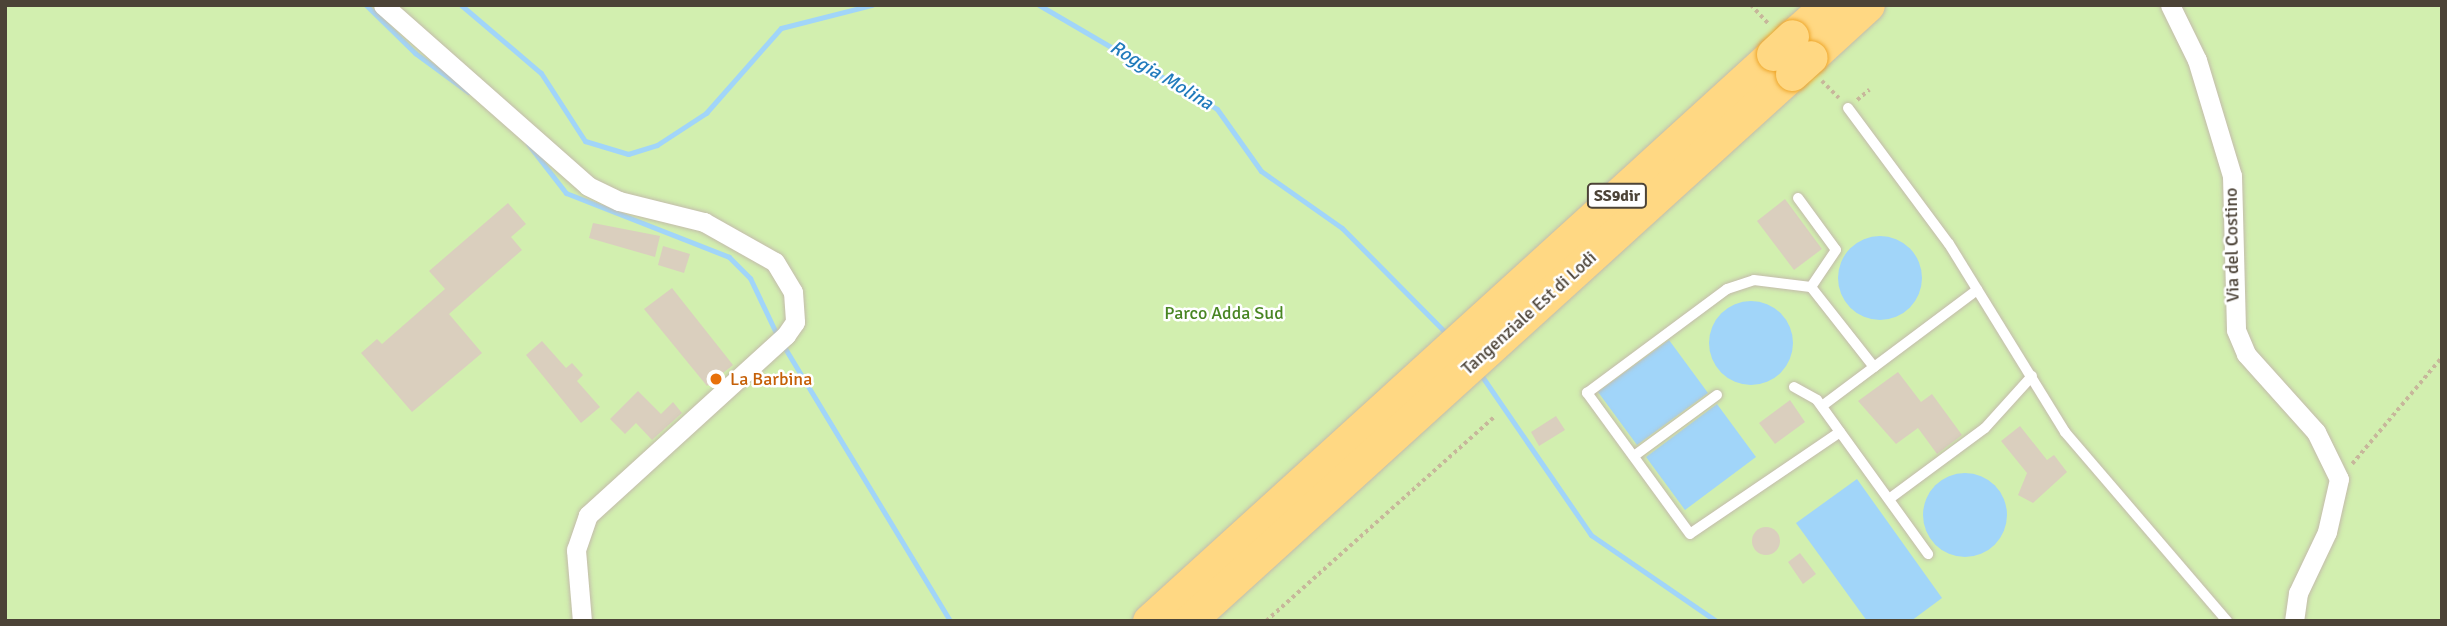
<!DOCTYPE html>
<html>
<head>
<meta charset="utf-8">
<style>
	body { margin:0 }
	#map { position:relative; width:2447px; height:626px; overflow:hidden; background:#f6f3ea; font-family:Signika,sans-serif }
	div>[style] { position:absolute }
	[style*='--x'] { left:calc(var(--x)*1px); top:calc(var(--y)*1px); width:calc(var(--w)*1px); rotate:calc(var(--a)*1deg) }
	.green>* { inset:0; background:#d2efaf }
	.water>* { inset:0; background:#a1d5f9 }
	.round { border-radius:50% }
	.stream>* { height:5px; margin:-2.5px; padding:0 2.5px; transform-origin:2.5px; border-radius:2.5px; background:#a1d5f9 }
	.building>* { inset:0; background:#dacfbe }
	.path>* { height:3.5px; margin-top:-1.75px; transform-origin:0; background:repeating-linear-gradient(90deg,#c7b79b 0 3.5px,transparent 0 7px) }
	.roads { filter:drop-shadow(0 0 2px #c3bbab) drop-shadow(0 0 2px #c3bbab) }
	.service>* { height:10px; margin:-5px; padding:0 5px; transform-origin:5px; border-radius:5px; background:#fff }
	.minor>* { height:19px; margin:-9.5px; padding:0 9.5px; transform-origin:9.5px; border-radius:9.5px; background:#fff }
	.trunk>* { height:33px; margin:-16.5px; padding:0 16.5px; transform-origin:16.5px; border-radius:16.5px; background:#ffd883 }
	.bridges { filter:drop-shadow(0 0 2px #efa72c) drop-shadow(0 0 2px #efa72c) }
	.trunk-bridge>* { height:33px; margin:-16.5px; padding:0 16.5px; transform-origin:16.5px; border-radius:16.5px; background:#ffd883 }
	.dots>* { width:19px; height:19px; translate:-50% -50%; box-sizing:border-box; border:4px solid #fff; border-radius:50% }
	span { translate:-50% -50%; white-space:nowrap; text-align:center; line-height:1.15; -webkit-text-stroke:5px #fff; paint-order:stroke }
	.shield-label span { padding:2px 5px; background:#fff; border:2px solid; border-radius:5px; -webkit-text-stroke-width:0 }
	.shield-label { font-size:16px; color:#4c4337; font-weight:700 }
	.street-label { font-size:18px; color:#4c4337 }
	.park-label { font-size:18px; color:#488522 }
	.food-label { font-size:18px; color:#c56008 }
	.left { translate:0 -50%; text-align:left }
	.water-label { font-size:19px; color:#217bbc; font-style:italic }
	.frame { position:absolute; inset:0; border:7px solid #4c4337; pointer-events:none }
</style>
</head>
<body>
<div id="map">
	<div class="green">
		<i style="clip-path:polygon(5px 5px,2442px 5px,2442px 621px,5px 621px)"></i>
	</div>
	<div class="water">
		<i class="round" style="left:1838px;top:236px;width:84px;height:84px"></i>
		<i class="round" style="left:1709px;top:301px;width:84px;height:84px"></i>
		<i style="clip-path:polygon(1669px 340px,1708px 393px,1637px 445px,1598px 392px)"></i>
		<i style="clip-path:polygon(1717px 404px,1756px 457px,1685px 510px,1646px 457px)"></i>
		<i class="round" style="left:1923px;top:473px;width:84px;height:84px"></i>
		<i style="clip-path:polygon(1857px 479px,1942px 598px,1911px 621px,1867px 621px,1796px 523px)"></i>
	</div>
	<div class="stream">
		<i style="--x:366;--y:5;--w:69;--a:44.4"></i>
		<i style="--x:415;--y:53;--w:66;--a:36.3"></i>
		<i style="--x:461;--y:5;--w:105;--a:40.4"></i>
		<i style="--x:541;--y:73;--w:81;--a:57.1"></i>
		<i style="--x:585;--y:141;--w:45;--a:16.8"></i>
		<i style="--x:628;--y:154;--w:30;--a:-17"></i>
		<i style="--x:657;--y:145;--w:59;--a:-33.1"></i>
		<i style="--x:706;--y:113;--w:113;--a:-48.6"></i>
		<i style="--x:781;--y:28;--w:94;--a:-14.2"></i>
		<i style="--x:1039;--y:5;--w:206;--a:30.3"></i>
		<i style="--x:1217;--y:109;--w:76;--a:54.6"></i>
		<i style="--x:1261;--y:171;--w:99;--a:35.1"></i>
		<i style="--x:1342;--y:228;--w:151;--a:45.3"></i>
		<i style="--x:528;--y:144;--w:62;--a:52.2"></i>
		<i style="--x:566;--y:193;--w:175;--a:21.4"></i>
		<i style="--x:729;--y:257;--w:30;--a:45"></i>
		<i style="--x:750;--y:278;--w:65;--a:64.6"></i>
		<i style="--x:783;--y:345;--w:323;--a:58.8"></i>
		<i style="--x:1479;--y:372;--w:198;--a:55.5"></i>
		<i style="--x:1591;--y:535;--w:152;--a:34.5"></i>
	</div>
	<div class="building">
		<i style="clip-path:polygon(1785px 199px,1822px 249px,1794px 270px,1757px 221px)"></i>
		<i style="clip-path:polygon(508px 203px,526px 224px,511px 237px,522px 250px,449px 314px,482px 353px,412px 412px,361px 353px,377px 339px,382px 344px,445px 289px,429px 271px)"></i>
		<i style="clip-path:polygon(593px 223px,660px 236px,655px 257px,589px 238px)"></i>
		<i style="clip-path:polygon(663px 246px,690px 254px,684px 273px,658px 265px)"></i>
		<i style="clip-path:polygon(672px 288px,733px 365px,707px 386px,644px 309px)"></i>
		<i style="clip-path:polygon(542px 341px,566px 368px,572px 363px,583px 375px,577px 381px,600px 407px,581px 423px,526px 355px)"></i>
		<i style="clip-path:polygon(1898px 372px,1921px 402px,1932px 394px,1962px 435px,1937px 454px,1918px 428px,1896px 444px,1858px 401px)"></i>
		<i style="clip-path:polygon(638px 391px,661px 414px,673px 402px,682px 413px,652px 440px,636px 423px,625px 434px,610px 419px)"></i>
		<i style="clip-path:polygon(1790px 400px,1805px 422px,1775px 444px,1759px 423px)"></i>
		<i style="clip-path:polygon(1556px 416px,1565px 430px,1539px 446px,1531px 432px)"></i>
		<i style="clip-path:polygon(2020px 426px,2047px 460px,2054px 455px,2067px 472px,2033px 503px,2018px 495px,2027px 473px,2001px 441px)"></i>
		<i class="round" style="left:1752px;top:527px;width:28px;height:28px"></i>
		<i style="clip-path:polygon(1800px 553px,1816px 574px,1803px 584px,1788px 562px)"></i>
	</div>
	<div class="path">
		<i style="--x:1751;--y:5;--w:26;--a:47"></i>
		<i style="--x:1822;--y:81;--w:24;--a:45"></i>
		<i style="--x:1857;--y:100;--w:16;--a:-40"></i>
		<i style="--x:2352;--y:464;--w:140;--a:-49.9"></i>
		<i style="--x:1266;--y:621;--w:307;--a:-41.8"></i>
	</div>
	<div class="roads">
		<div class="service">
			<i style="--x:1848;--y:108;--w:169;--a:53.4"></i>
			<i style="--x:1949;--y:244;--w:221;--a:58.3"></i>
			<i style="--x:2065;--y:432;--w:249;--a:49.4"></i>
			<i style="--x:1798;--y:198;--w:64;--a:53.8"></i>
			<i style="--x:1836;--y:250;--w:45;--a:124"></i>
			<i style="--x:1794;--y:387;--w:26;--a:29"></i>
			<i style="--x:1817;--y:400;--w:190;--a:54.2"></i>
			<i style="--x:1822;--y:406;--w:194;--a:-36.8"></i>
			<i style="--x:1840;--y:432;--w:181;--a:145.8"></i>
			<i style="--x:1690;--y:534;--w:175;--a:-126.1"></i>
			<i style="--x:1587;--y:393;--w:174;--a:-36.6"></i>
			<i style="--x:1727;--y:289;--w:28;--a:-18"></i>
			<i style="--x:1754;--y:280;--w:57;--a:7"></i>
			<i style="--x:1811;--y:287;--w:102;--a:51.8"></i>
			<i style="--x:1634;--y:456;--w:103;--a:-36.3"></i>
			<i style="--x:1889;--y:499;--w:119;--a:-36.5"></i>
			<i style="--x:1985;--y:428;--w:70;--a:-47.9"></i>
		</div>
		<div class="minor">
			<i style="--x:383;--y:5;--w:273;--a:41.4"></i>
			<i style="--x:588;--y:186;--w:34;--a:26"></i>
			<i style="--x:619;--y:201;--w:88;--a:13.9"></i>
			<i style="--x:704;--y:222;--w:81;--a:29.4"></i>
			<i style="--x:775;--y:262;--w:35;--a:59"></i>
			<i style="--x:793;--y:292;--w:30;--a:86"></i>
			<i style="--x:795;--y:322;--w:16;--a:125"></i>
			<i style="--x:786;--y:335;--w:268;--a:137.7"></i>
			<i style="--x:588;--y:515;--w:37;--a:109"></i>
			<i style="--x:576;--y:550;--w:71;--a:85.2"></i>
			<i style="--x:2170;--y:5;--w:61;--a:63.9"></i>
			<i style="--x:2197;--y:60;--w:121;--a:73.2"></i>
			<i style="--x:2232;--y:176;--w:154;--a:88.5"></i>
			<i style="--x:2236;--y:330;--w:26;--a:67"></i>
			<i style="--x:2246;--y:354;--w:105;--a:48.1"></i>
			<i style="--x:2316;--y:432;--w:52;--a:63.9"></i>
			<i style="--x:2339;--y:479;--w:54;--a:102.8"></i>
			<i style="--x:2327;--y:532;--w:68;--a:115.4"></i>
			<i style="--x:2298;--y:593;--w:28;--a:98"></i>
		</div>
		<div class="trunk">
			<i style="--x:1792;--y:36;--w:47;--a:-41.5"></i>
			<i style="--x:1811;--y:57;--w:77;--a:-42.4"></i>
			<i style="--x:1149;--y:621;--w:843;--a:-42.26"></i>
			<i style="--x:1189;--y:621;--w:814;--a:-42.21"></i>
		</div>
	</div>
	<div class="bridges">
		<div class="trunk-bridge">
			<i style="--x:1773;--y:54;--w:26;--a:-43"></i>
			<i style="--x:1792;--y:74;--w:25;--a:-42"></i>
		</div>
	</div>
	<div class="dots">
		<i style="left:716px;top:379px;background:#e8710a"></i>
	</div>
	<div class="shield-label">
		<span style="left:1617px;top:196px">SS9dir</span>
	</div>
	<div class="street-label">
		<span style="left:2232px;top:245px;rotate:-91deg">Via del Costino</span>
		<span style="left:1529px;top:313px;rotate:-42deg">Tangenziale Est di Lodi</span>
	</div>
	<div class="park-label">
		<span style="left:1224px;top:313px">Parco Adda Sud</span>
	</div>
	<div class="food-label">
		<span class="left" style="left:730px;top:379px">La Barbina</span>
	</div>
	<div class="water-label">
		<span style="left:1161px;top:76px;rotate:31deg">Roggia Molina</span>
	</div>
	<div class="frame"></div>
</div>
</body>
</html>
